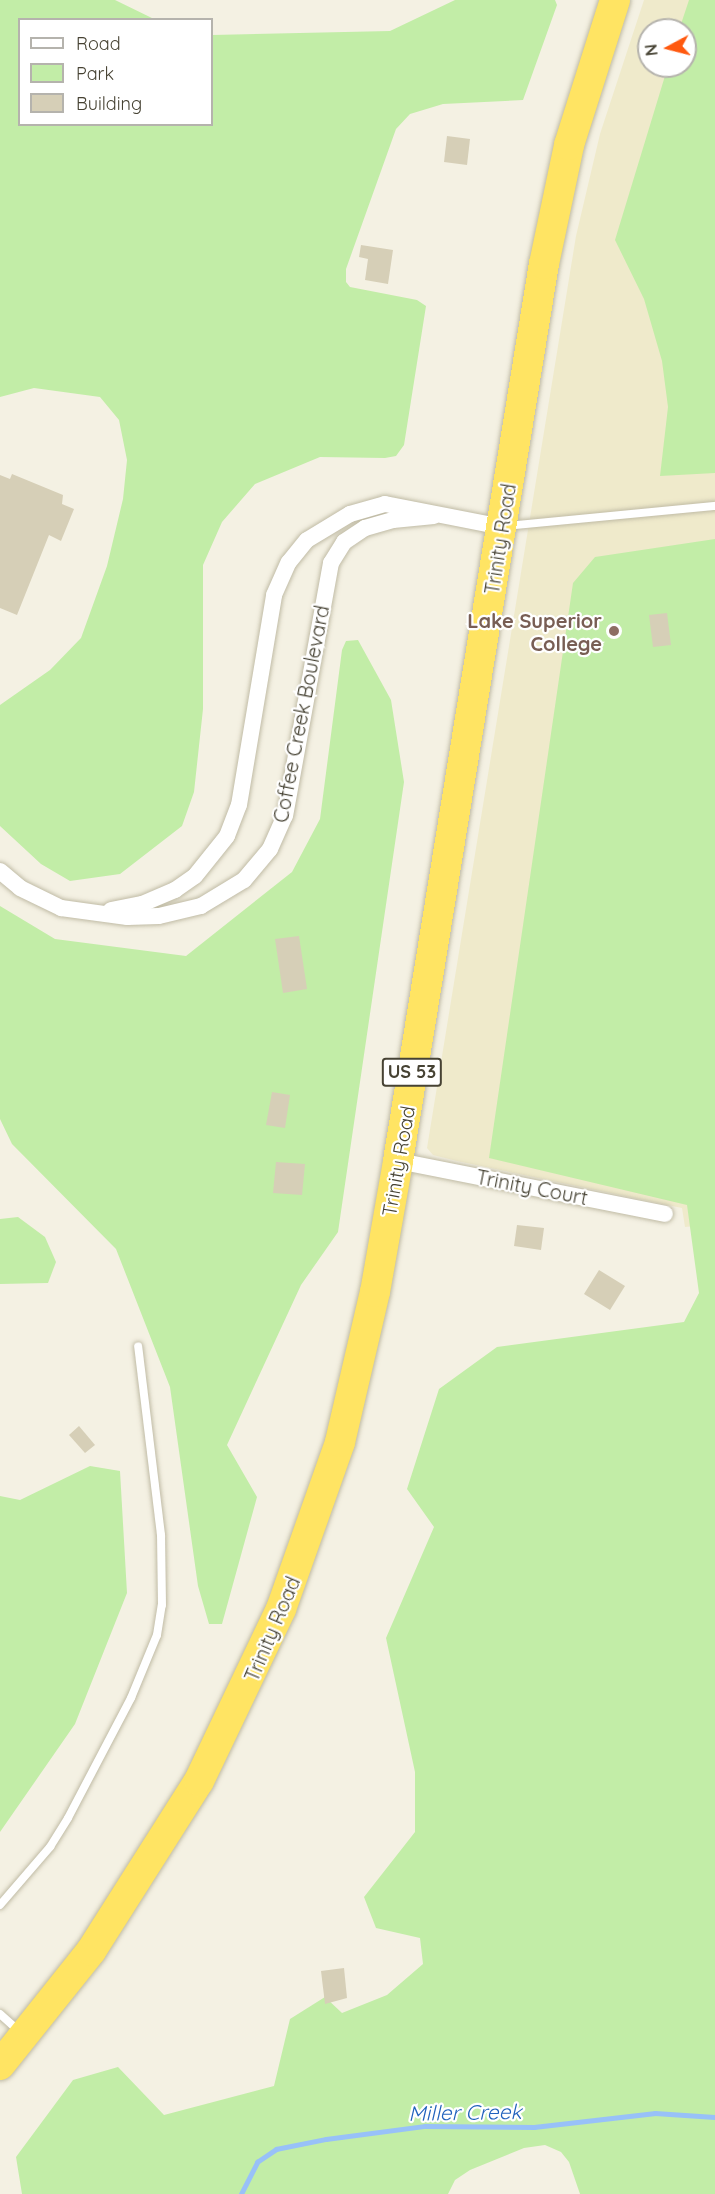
<!DOCTYPE html>
<html>
<head>
<meta charset="utf-8">
<style>
	body { margin:0 }
	#map { position:relative; width:715px; height:2194px; overflow:hidden; background:#f4f1e3; font-family:Quicksand,sans-serif }
	div>[style] { position:absolute }
	[style*='--x'] { left:calc(var(--x)*1px); top:calc(var(--y)*1px); width:calc(var(--w)*1px); rotate:calc(var(--a)*1deg) }
	.education>* { inset:0; background:#efeacb }
	.green>* { inset:0; background:#c2eda7 }
	.stream>* { height:4.5px; margin:-2.25px; padding:0 2.25px; transform-origin:2.25px; border-radius:2.25px; background:#98c1f8 }
	.building>* { inset:0; background:#d6cfb7 }
	.roads { filter:drop-shadow(0 0 2px #c0bba5) drop-shadow(0 0 2px #c0bba5) }
	.lane>* { height:8px; margin:-4px; padding:0 4px; transform-origin:4px; border-radius:4px; background:#fff }
	.street>* { height:16px; margin:-8px; padding:0 8px; transform-origin:8px; border-radius:8px; background:#fff }
	.highway>* { height:30px; margin:-15px; padding:0 15px; transform-origin:15px; border-radius:15px; background:#ffe463 }
	.dots>* { width:16px; height:16px; translate:-50% -50%; box-sizing:border-box; border:3px solid #fff; border-radius:50% }
	span { translate:-50% -50%; white-space:nowrap; text-align:center; line-height:1.15; -webkit-text-stroke:4.5px #fff; paint-order:stroke }
	.shield-label span { padding:2px 4px; background:#fff; border:2px solid; border-radius:4px; -webkit-text-stroke-width:0 }
	.shield-label { font-size:18px; color:#464233; font-weight:700 }
	.street-label { font-size:20px; color:#464233 }
	.education-label { font-size:20px; color:#785e54; font-weight:700 }
	.right { translate:-100% -50%; text-align:right }
	.water-label { font-size:21px; color:#2162bd; font-style:italic }
	.legend { position:absolute; left:18px; top:18px; width:195px; height:108px; box-sizing:border-box; background:#fff; border:2px solid #b5b3ad; margin:0; padding:8px 10px; list-style:none; font-size:18px; color:#464233 }
	.legend li { display:flex; align-items:center; gap:12px; height:30px }
	.legend b { width:30px; border:2px solid #b5b3ad }
	.north { position:absolute; left:637px; top:18px; width:60px; height:60px; box-sizing:border-box; background:#fff; border:2px solid #b5b3ad; border-radius:50%; rotate:263deg; font-size:16px; font-weight:700; line-height:24px; text-align:center; color:#464233 }
	.north::after { content:''; display:block; margin:auto; width:21px; height:27px; background:#ff590f; clip-path:polygon(50% 0,100% 100%,50% 72%,0 100%) }
</style>
</head>
<body>
<div id="map">
	<div class="education">
		<i style="clip-path:polygon(evenodd,644px 0,715px 0,715px 1224px,685px 1227px,682px 1208px,457px 1161px,433px 1155px,427px 1148px,576px 236px,600px 134px,644px 0,649px 30px,685px 30px,685px 66px,649px 66px,649px 30px)"></i>
	</div>
	<div class="green">
		<i style="clip-path:polygon(0 0,115px 0,154px 19px,20px 20px,20px 124px,212px 124px,212px 35px,390px 31px,455px 0,555px 0,557px 5px,523px 100px,443px 104px,410px 114px,396px 129px,346px 269px,346px 282px,350px 287px,417px 300px,426px 306px,404px 445px,396px 456px,385px 458px,320px 457px,255px 484px,222px 522px,203px 565px,203px 709px,194px 792px,182px 826px,120px 874px,70px 881px,41px 864px,0 826px,0 705px,50px 670px,81px 638px,107px 566px,123px 499px,127px 460px,119px 420px,100px 397px,34px 388px,0 397px)"></i>
		<i style="clip-path:polygon(689px 0,715px 0,715px 473px,660px 476px,668px 407px,662px 361px,644px 299px,615px 240px,668px 66px,685px 66px,685px 30px,679px 30px)"></i>
		<i style="clip-path:polygon(715px 539px,715px 2194px,580px 2194px,569px 2162px,561px 2152px,545px 2145px,524px 2148px,470px 2170px,455px 2180px,448px 2194px,22px 2194px,16px 2157px,73px 2080px,118px 2067px,164px 2115px,274px 2086px,290px 2019px,325px 1997px,342px 2013px,387px 1995px,423px 1964px,420px 1938px,376px 1928px,364px 1897px,415px 1832px,415px 1772px,386px 1638px,434px 1527px,407px 1489px,439px 1389px,497px 1347px,684px 1322px,699px 1293px,687px 1205px,489px 1158px,573px 583px,595px 557px)"></i>
		<i style="clip-path:polygon(358px 640px,391px 700px,404px 782px,338px 1232px,301px 1285px,227px 1445px,257px 1497px,222px 1624px,209px 1624px,198px 1586px,170px 1387px,116px 1249px,12px 1144px,0 1119px,0 906px,55px 939px,186px 956px,292px 872px,320px 819px,342px 650px,346px 641px)"></i>
		<i style="clip-path:polygon(18px 1217px,45px 1237px,56px 1262px,48px 1283px,0 1284px,0 1219px)"></i>
		<i style="clip-path:polygon(90px 1466px,120px 1471px,127px 1593px,75px 1724px,0 1832px,0 1496px,20px 1500px)"></i>
	</div>
	<div class="stream">
		<i style="--x:241;--y:2194;--w:36;--a:-63"></i>
		<i style="--x:257;--y:2162;--w:23;--a:-34"></i>
		<i style="--x:276;--y:2149;--w:51;--a:-11.3"></i>
		<i style="--x:326;--y:2139;--w:100;--a:-7.5"></i>
		<i style="--x:425;--y:2126;--w:109;--a:0.5"></i>
		<i style="--x:534;--y:2127;--w:122;--a:-6.6"></i>
		<i style="--x:655;--y:2113;--w:60;--a:3.8"></i>
	</div>
	<div class="building">
		<i style="clip-path:polygon(447px 136px,470px 139px,467px 165px,444px 162px)"></i>
		<i style="clip-path:polygon(361px 245px,393px 250px,388px 284px,365px 280px,368px 259px,359px 257px)"></i>
		<i style="clip-path:polygon(12px 474px,63px 495px,62px 504px,74px 509px,61px 541px,49px 535px,17px 615px,0 608px,0 475px,10px 479px)"></i>
		<i style="clip-path:polygon(667px 613px,671px 645px,653px 647px,649px 615px)"></i>
		<i style="clip-path:polygon(299px 936px,307px 989px,283px 993px,275px 939px)"></i>
		<i style="clip-path:polygon(272px 1092px,290px 1095px,285px 1128px,266px 1125px)"></i>
		<i style="clip-path:polygon(276px 1162px,305px 1164px,302px 1195px,273px 1193px)"></i>
		<i style="clip-path:polygon(517px 1225px,544px 1228px,541px 1250px,514px 1246px)"></i>
		<i style="clip-path:polygon(599px 1270px,625px 1286px,610px 1310px,584px 1294px)"></i>
		<i style="clip-path:polygon(79px 1426px,95px 1445px,85px 1453px,69px 1435px)"></i>
		<i style="clip-path:polygon(344px 1968px,347px 1998px,325px 2004px,321px 1971px)"></i>
	</div>
	<div class="roads">
		<div class="lane">
			<i style="--x:506;--y:526;--w:210;--a:-5.5"></i>
			<i style="--x:0;--y:1905;--w:77;--a:-49.2"></i>
			<i style="--x:50;--y:1847;--w:34;--a:-58"></i>
			<i style="--x:68;--y:1818;--w:136;--a:-62.3"></i>
			<i style="--x:131;--y:1698;--w:68;--a:-67.6"></i>
			<i style="--x:157;--y:1635;--w:30;--a:-81"></i>
			<i style="--x:162;--y:1605;--w:70;--a:-90.8"></i>
			<i style="--x:161;--y:1535;--w:190;--a:-96.9"></i>
			<i style="--x:0;--y:2014;--w:27;--a:42"></i>
		</div>
		<div class="street">
			<i style="--x:0;--y:871;--w:26;--a:40"></i>
			<i style="--x:20;--y:888;--w:46;--a:26"></i>
			<i style="--x:61;--y:908;--w:67;--a:7.8"></i>
			<i style="--x:127;--y:917;--w:32;--a:-2"></i>
			<i style="--x:159;--y:916;--w:43;--a:-13.4"></i>
			<i style="--x:201;--y:906;--w:50;--a:-31.2"></i>
			<i style="--x:244;--y:880;--w:40;--a:-50"></i>
			<i style="--x:270;--y:849;--w:36;--a:-66"></i>
			<i style="--x:285;--y:816;--w:257;--a:-79.7"></i>
			<i style="--x:331;--y:563;--w:25;--a:-58"></i>
			<i style="--x:344;--y:542;--w:25;--a:-34"></i>
			<i style="--x:365;--y:528;--w:29;--a:-16"></i>
			<i style="--x:393;--y:520;--w:41;--a:-5.6"></i>
			<i style="--x:111;--y:910;--w:32;--a:-11"></i>
			<i style="--x:142;--y:904;--w:36;--a:-23"></i>
			<i style="--x:175;--y:890;--w:24;--a:-35"></i>
			<i style="--x:195;--y:876;--w:51;--a:-51.3"></i>
			<i style="--x:227;--y:836;--w:33;--a:-69"></i>
			<i style="--x:239;--y:805;--w:213;--a:-80.5"></i>
			<i style="--x:274;--y:595;--w:36;--a:-66"></i>
			<i style="--x:289;--y:562;--w:28;--a:-51"></i>
			<i style="--x:307;--y:540;--w:50;--a:-31.2"></i>
			<i style="--x:350;--y:514;--w:36;--a:-16"></i>
			<i style="--x:385;--y:504;--w:119;--a:11.1"></i>
			<i style="--x:398;--y:1161;--w:272;--a:11.2"></i>
		</div>
		<div class="highway">
			<i style="--x:0;--y:2065;--w:146;--a:-51.4"></i>
			<i style="--x:91;--y:1951;--w:201;--a:-57.6"></i>
			<i style="--x:199;--y:1781;--w:191;--a:-64.5"></i>
			<i style="--x:281;--y:1609;--w:177;--a:-70.5"></i>
			<i style="--x:340;--y:1442;--w:154;--a:-76.9"></i>
			<i style="--x:375;--y:1292;--w:133;--a:-80"></i>
			<i style="--x:398;--y:1161;--w:909;--a:-80.76"></i>
			<i style="--x:544;--y:264;--w:122;--a:-78.1"></i>
			<i style="--x:569;--y:145;--w:152;--a:-72.4"></i>
		</div>
	</div>
	<div class="dots">
		<i style="left:614px;top:631px;background:#8d6e63"></i>
	</div>
	<div class="shield-label">
		<span style="left:412px;top:1072px">US 53</span>
	</div>
	<div class="street-label">
		<span style="left:500px;top:539px;rotate:-81deg">Trinity Road</span>
		<span style="left:301px;top:714px;rotate:-79deg">Coffee Creek Boulevard</span>
		<span style="left:398px;top:1161px;rotate:-80deg">Trinity Road</span>
		<span style="left:532px;top:1187px;rotate:11deg">Trinity Court</span>
		<span style="left:272px;top:1629px;rotate:-67deg">Trinity Road</span>
	</div>
	<div class="education-label">
		<span class="right" style="left:602px;top:632px">Lake Superior<br>College</span>
	</div>
	<div class="water-label">
		<span style="left:465px;top:2112px;rotate:-1deg">Miller Creek</span>
	</div>
	<ul class="legend">
	<li><b style="height:8px;background:#fff"></b>Road</li>
	<li><b style="height:16px;background:#c2eda7"></b>Park</li>
	<li><b style="height:16px;background:#d6cfb7"></b>Building</li>
	</ul>
	<div class="north">N</div>
</div>
</body>
</html>
